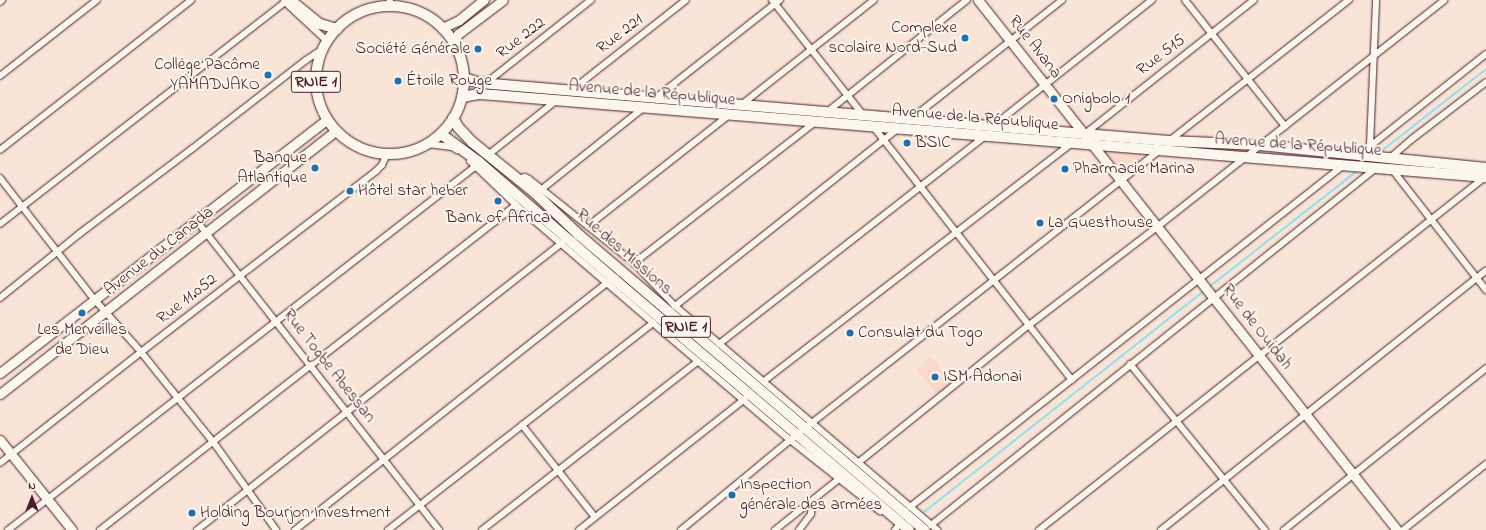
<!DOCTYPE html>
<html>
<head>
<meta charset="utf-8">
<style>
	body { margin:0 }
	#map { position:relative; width:1486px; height:530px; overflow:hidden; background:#f9e5d8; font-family:"Indie Flower",sans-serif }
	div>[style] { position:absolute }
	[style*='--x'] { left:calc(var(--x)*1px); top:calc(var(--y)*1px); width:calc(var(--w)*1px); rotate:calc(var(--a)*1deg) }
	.built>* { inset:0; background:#f8d9ca }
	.stream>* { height:2px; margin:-1px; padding:0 1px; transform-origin:1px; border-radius:1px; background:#90dfed }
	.roads { filter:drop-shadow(0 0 1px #4a1f2b) drop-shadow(0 0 1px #4a1f2b) }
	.minor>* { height:6px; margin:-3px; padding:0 3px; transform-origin:3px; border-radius:3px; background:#fbf7ec }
	.secondary>* { height:9px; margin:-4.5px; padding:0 4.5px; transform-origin:4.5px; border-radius:4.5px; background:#fbf7ec }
	.primary>* { height:10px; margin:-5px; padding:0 5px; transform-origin:5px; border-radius:5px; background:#fbf7ec }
	.trunk>* { height:10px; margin:-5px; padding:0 5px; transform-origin:5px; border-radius:5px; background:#fbf7ec }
	.trunk>.ring { margin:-5px; padding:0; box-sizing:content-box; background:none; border:10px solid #fbf7ec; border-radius:50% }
	.dots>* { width:11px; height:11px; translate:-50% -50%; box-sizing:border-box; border:2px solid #fbf7ec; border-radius:50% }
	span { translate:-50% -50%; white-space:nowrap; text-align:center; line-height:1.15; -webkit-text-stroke:4px #fbf7ec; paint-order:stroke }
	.shield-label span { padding:1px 3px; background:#fbf7ec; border:1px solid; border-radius:3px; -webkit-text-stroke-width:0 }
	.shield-label { font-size:16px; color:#4a1f2b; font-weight:700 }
	.poi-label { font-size:17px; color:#4a1f2b }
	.right { translate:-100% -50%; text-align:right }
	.left { translate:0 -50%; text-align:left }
	.street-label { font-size:17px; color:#4a1f2b }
	.north { position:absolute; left:12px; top:478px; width:40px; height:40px; -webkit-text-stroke:3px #fbf7ec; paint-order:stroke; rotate:0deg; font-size:11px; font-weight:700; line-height:16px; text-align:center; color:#4a1f2b }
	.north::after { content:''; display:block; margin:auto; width:14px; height:18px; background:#4a1f2b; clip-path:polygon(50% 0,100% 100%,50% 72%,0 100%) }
</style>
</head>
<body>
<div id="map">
	<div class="built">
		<i style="clip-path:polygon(1101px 150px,1147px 154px,1121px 175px)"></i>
		<i style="clip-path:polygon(931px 357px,953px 384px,938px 396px,916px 369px)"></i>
	</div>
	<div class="stream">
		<i style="--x:1379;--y:153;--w:136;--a:-38.1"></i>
		<i style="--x:1209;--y:287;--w:189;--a:-38.1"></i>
		<i style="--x:924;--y:512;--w:357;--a:-38.3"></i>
	</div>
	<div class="roads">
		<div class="minor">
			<i style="--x:772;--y:0;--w:147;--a:51.6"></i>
			<i style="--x:1185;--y:0;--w:161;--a:51.6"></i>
			<i style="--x:284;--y:1;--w:59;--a:42.9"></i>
			<i style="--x:0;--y:2;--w:3;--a:-45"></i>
			<i style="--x:388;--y:7;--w:7;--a:-74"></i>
			<i style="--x:0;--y:76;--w:123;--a:-38.1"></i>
			<i style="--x:486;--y:83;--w:134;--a:-38.3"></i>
			<i style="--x:572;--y:90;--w:145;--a:-38.3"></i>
			<i style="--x:657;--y:97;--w:157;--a:-38.3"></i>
			<i style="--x:741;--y:105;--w:169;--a:-38.3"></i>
			<i style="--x:827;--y:112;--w:179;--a:-38.7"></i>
			<i style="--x:911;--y:119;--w:192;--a:-38.2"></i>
			<i style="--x:872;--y:125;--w:324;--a:51.9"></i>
			<i style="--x:993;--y:126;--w:203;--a:-38.4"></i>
			<i style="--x:1086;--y:133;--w:214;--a:-38.4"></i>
			<i style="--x:1169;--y:141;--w:229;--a:-38.1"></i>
			<i style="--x:428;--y:144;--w:24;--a:7"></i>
			<i style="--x:452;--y:147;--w:6;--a:31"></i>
			<i style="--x:1370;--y:145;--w:145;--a:-87.6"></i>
			<i style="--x:0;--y:150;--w:243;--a:-38.1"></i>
			<i style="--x:488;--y:155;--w:88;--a:-38.6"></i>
			<i style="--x:1359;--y:155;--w:162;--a:-38.5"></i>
			<i style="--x:1390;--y:158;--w:29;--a:-41"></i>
			<i style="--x:1412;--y:139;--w:93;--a:-37.6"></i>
			<i style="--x:470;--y:161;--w:64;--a:43.7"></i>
			<i style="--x:516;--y:205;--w:181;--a:40.7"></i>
			<i style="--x:653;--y:323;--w:180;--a:40.5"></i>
			<i style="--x:790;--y:440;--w:115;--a:38.3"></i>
			<i style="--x:1391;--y:168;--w:155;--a:52.1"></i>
			<i style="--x:0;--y:178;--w:153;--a:52.2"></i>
			<i style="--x:94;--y:299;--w:71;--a:48.4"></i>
			<i style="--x:141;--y:352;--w:117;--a:51.3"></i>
			<i style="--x:214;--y:443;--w:107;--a:54.5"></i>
			<i style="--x:518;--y:179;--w:7;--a:-16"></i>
			<i style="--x:525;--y:177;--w:4;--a:27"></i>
			<i style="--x:529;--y:179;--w:134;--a:38.7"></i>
			<i style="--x:634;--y:263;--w:59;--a:46.4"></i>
			<i style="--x:675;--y:306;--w:345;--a:40.5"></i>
			<i style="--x:542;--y:189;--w:129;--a:-38.7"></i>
			<i style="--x:196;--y:220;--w:394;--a:51.9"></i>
			<i style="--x:0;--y:224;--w:361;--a:-37.9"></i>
			<i style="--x:588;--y:226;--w:178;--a:-38.2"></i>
			<i style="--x:634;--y:263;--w:229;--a:-37.9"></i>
			<i style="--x:0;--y:298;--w:102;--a:-39"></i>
			<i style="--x:79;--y:234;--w:143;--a:-37"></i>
			<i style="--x:193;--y:148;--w:143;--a:-37.9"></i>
			<i style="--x:306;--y:60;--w:20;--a:-33"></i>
			<i style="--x:675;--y:306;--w:286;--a:-38.5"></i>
			<i style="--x:719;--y:344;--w:336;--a:-38"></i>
			<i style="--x:1130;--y:364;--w:214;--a:50.9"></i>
			<i style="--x:764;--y:381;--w:389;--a:-37.7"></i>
			<i style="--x:522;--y:425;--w:117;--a:51.6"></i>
			<i style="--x:859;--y:462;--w:218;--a:-38.9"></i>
			<i style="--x:1029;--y:325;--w:161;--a:-37.4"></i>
			<i style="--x:1157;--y:227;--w:366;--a:-38.3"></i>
			<i style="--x:0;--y:463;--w:179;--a:-38.2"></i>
			<i style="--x:141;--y:352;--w:297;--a:-37.6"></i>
			<i style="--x:376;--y:171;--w:8;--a:-45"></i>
			<i style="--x:382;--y:165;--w:12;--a:-66"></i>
			<i style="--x:910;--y:507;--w:553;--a:-38.24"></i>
			<i style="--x:931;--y:525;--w:571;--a:-38.74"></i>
			<i style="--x:8;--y:530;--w:593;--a:-37.87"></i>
			<i style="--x:100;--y:530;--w:528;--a:-38"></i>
			<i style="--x:197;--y:530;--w:464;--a:-38.2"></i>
			<i style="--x:295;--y:530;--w:398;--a:-38.4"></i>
			<i style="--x:388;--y:530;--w:336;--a:-38"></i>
			<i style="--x:482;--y:530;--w:274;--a:-38"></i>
			<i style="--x:579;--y:530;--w:211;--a:-38.3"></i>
			<i style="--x:681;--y:530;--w:141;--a:-39.5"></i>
			<i style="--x:790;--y:440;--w:469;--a:-38.1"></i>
			<i style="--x:775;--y:530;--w:82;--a:-38.6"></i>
			<i style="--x:799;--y:530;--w:20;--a:-53"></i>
			<i style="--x:811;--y:514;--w:12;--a:-85"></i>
			<i style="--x:895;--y:530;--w:5;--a:-53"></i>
			<i style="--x:1039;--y:530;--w:569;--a:-38.36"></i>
			<i style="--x:1161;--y:530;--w:416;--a:-38.6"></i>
			<i style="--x:1284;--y:530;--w:259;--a:-38.7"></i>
			<i style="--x:1403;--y:530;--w:106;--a:-38.5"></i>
		</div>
		<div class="secondary">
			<i style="--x:978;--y:0;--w:676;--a:51.67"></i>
			<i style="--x:442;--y:28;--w:19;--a:-25"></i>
			<i style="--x:459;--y:20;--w:32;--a:-39"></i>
			<i style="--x:453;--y:41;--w:9;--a:-54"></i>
			<i style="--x:458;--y:34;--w:56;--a:-37.1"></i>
			<i style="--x:0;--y:373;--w:414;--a:-37.8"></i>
			<i style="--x:0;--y:394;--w:427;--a:-38.1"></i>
			<i style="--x:0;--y:440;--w:115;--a:51.3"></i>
		</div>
		<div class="primary">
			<i style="--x:464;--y:78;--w:17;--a:17"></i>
			<i style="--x:480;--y:83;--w:691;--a:4.81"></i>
			<i style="--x:1169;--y:141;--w:91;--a:2.5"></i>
			<i style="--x:1260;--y:145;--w:227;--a:5.8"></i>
			<i style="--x:462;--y:97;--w:17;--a:-10"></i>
			<i style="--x:479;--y:94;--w:15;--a:4"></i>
			<i style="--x:494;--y:95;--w:995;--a:4.73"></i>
		</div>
		<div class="trunk">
			<i style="--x:290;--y:0;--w:38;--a:39"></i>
			<i style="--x:320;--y:24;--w:18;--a:16"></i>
			<i class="ring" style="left:316px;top:6px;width:138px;height:138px"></i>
			<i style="--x:453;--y:118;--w:10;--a:61"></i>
			<i style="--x:458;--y:127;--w:21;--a:47"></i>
			<i style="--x:472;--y:142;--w:81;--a:39"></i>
			<i style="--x:535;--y:193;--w:61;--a:43.7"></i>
			<i style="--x:579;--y:235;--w:455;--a:40.5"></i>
			<i style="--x:441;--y:134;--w:47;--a:36.4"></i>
			<i style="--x:479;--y:162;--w:179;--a:40.9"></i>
			<i style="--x:614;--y:279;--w:387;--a:40.4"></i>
		</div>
	</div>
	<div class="dots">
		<i style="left:965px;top:38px;background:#1f6fb2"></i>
		<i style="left:478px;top:49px;background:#1f6fb2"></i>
		<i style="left:268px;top:75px;background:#1f6fb2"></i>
		<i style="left:398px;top:81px;background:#1f6fb2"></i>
		<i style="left:1054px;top:99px;background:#1f6fb2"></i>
		<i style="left:907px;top:143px;background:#1f6fb2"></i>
		<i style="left:315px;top:168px;background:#1f6fb2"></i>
		<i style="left:1065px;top:169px;background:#1f6fb2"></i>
		<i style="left:350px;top:191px;background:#1f6fb2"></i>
		<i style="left:498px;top:201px;background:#1f6fb2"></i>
		<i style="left:1040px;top:223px;background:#1f6fb2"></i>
		<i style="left:82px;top:313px;background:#1f6fb2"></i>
		<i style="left:850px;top:333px;background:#1f6fb2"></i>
		<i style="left:935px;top:377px;background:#1f6fb2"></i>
		<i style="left:732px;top:495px;background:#1f6fb2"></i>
		<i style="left:192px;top:513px;background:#1f6fb2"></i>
	</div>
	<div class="shield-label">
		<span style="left:316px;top:82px">RNIE 1</span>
		<span style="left:686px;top:327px">RNIE 1</span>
	</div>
	<div class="poi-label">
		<span class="right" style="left:957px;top:38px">Complexe<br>scolaire Nord-Sud</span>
		<span class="right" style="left:470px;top:49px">Société Générale</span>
		<span class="right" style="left:260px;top:75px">Collège Pacôme<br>YAMADJAKO</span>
		<span class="left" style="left:406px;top:81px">Étoile Rouge</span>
		<span class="left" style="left:1062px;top:99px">Onigbolo 1</span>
		<span class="left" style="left:915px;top:143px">BSIC</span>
		<span class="right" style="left:307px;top:168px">Banque<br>Atlantique</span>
		<span class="left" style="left:1073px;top:169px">Pharmacie Marina</span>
		<span class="left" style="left:358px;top:191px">Hôtel star heber</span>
		<span style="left:498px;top:218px">Bank of Africa</span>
		<span class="left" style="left:1048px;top:223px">La Guesthouse</span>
		<span style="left:82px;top:340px">Les Merveilles<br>de Dieu</span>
		<span class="left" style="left:858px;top:333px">Consulat du Togo</span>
		<span class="left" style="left:943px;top:377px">ISM Adonai</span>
		<span class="left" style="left:740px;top:495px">Inspection<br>générale des armées</span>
		<span class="left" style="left:200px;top:513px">Holding Bourjon Investment</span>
	</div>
	<div class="street-label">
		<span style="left:620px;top:34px;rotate:-38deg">Rue 221</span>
		<span style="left:521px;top:38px;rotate:-38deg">Rue 222</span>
		<span style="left:1035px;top:47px;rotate:52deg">Rue Avana</span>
		<span style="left:1161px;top:55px;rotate:-38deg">Rue 515</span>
		<span style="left:652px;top:93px;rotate:5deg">Avenue de la République</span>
		<span style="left:975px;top:118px;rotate:5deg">Avenue de la République</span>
		<span style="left:1298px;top:145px;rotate:4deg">Avenue de la République</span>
		<span style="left:159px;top:251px;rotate:-38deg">Avenue du Canada</span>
		<span style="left:624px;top:252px;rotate:41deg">Rue des Missions</span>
		<span style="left:187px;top:299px;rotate:-38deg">Rue 11.052</span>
		<span style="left:1257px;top:327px;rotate:52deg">Rue de Ouidah</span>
		<span style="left:329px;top:366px;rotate:52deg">Rue Togbe Abessan</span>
	</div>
	<div class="north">N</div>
</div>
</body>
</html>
